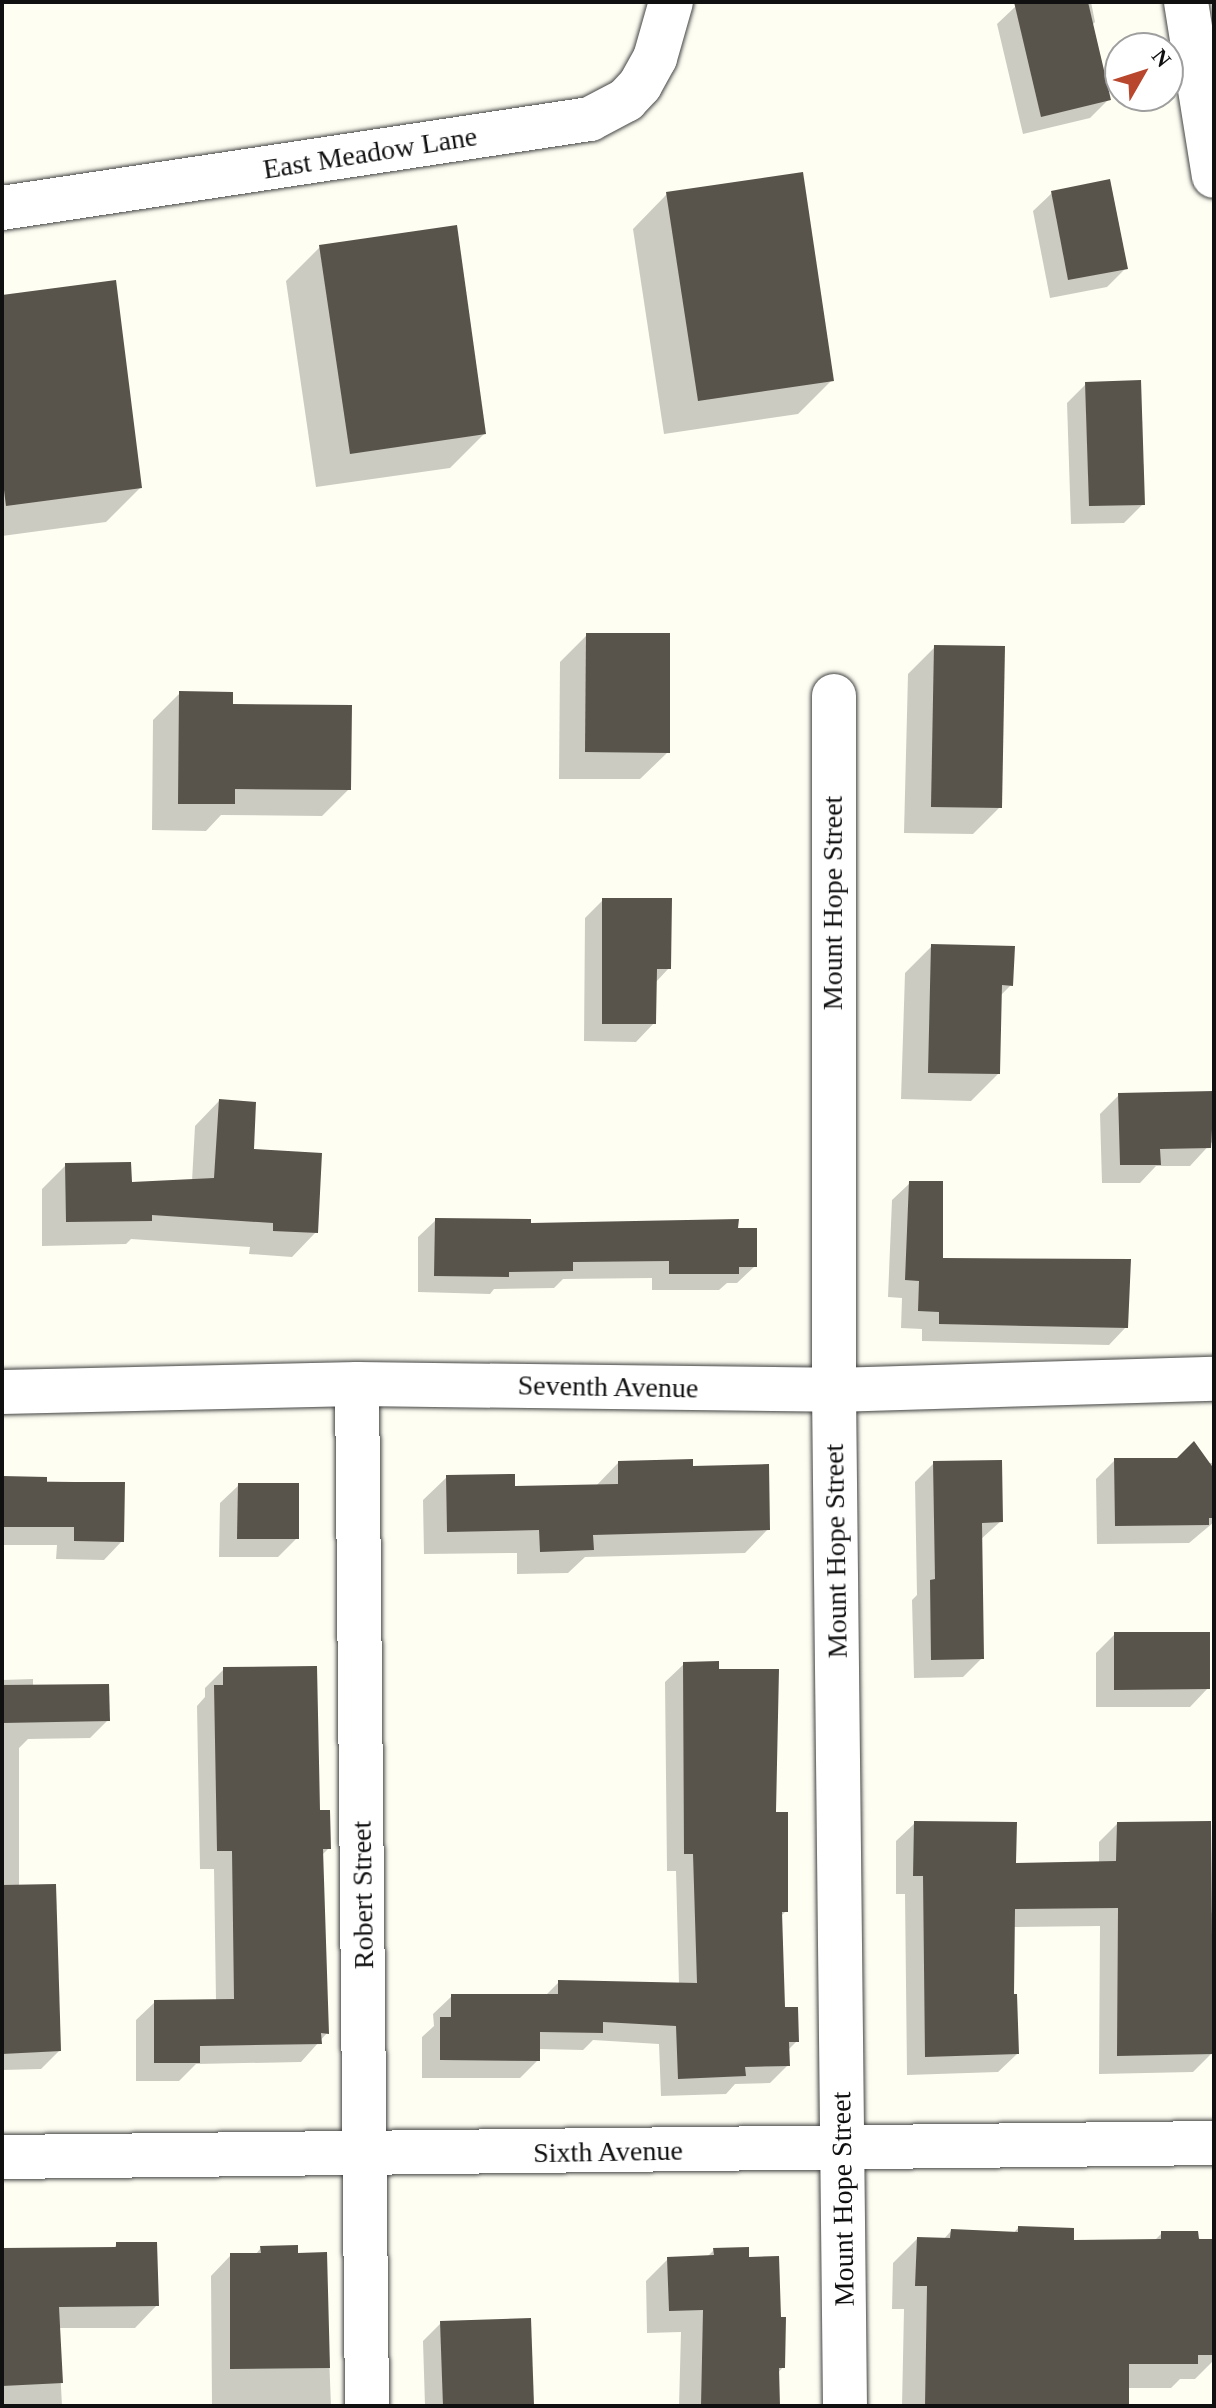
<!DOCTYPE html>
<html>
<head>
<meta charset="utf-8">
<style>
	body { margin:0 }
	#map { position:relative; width:1216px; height:2408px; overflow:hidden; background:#fefef3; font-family:"Times New Roman",serif }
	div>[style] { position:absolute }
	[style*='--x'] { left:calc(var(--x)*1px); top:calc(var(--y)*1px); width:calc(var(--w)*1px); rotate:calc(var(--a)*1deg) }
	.shadow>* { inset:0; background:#0003 }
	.building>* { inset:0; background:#58544c }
	.roads { filter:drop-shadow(0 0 2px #434343) drop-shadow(0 0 2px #434343) }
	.street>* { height:44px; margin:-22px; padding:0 22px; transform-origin:22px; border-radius:22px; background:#fff }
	span { translate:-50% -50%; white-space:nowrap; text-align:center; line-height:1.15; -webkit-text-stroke:8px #fff; paint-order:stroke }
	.street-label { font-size:28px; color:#101010 }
	.frame { position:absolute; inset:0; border:4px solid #101010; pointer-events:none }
	.north { position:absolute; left:1104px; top:32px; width:80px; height:80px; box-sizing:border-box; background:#fff; border:2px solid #9f9f9f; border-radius:50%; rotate:51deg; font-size:22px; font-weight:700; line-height:32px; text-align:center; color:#101010 }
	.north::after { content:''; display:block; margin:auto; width:28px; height:36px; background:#b9472e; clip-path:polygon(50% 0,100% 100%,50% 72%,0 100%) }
</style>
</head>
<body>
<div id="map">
	<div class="shadow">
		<i style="clip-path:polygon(1033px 2px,1091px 2px,1095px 22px,1091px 26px,1108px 100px,1090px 118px,1023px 134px,997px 24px,1016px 6px)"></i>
		<i style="clip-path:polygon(1052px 193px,1126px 268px,1107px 287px,1050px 298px,1033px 211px)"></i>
		<i style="clip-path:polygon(667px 194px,832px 380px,798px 414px,664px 434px,633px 229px)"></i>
		<i style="clip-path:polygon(320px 247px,484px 434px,450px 468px,316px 487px,286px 281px)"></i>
		<i style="clip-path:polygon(2px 297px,140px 488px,106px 522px,2px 536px)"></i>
		<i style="clip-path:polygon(1086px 384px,1143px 504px,1124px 523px,1071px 524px,1067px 403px)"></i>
		<i style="clip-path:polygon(587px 635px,668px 752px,640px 779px,559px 779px,560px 662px)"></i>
		<i style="clip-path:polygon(935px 647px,1000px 807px,973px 834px,904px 833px,908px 674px)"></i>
		<i style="clip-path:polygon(180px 693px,231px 706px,349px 789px,322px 816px,221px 815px,206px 831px,152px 830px,153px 720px)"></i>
		<i style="clip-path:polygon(603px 900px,669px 968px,655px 983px,654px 1023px,636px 1042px,584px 1041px,585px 918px)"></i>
		<i style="clip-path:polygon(932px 946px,1011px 985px,1000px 996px,998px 1074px,971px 1101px,901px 1099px,905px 973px)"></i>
		<i style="clip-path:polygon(1214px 1093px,1214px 1140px,1190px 1166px,1156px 1166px,1140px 1183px,1102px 1183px,1100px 1114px,1119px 1095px)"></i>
		<i style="clip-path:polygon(219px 1101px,252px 1151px,316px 1232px,292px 1257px,249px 1254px,250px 1247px,131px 1239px,126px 1244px,42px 1246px,42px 1189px,66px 1165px,130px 1184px,192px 1181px,195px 1126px)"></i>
		<i style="clip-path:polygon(910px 1183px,941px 1260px,1126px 1327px,1109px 1345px,922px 1341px,922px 1329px,901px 1328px,902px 1298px,888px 1297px,892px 1200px)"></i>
		<i style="clip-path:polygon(436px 1220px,529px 1225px,755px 1266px,737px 1283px,727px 1283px,719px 1290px,652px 1290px,652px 1278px,563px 1279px,554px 1288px,494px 1289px,490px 1294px,418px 1292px,418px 1237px)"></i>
		<i style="clip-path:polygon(1115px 1460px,1214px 1463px,1214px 1522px,1189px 1543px,1097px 1544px,1096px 1479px)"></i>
		<i style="clip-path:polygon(618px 1463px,691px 1468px,768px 1529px,745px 1553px,585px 1557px,568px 1573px,517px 1574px,517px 1553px,424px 1554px,423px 1500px,447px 1477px,513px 1488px,595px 1487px)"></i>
		<i style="clip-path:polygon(934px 1463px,1001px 1521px,980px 1540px,982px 1658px,963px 1677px,914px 1678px,912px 1600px,917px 1595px,915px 1482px)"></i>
		<i style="clip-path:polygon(2px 1479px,123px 1484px,122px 1541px,104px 1560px,56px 1559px,57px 1545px,2px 1545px)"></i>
		<i style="clip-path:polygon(239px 1485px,297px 1538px,278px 1557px,219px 1557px,220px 1503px)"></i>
		<i style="clip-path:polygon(1115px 1634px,1208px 1688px,1190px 1707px,1096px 1707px,1096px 1653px)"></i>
		<i style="clip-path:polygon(684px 1664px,717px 1671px,774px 1814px,786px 1911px,780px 1917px,783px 2009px,797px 2041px,787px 2051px,788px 2065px,770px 2083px,735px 2084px,726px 2094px,661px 2096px,659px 2044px,593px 2040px,583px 2050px,538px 2049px,538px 2060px,520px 2078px,422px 2078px,422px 2037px,434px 2026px,433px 2014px,452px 1996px,545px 1996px,559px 1982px,679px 1985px,676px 1871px,667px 1871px,665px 1682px)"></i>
		<i style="clip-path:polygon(224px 1669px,318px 1812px,329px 1848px,321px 1856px,327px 2033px,301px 2062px,196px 2064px,179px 2081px,136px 2081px,136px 2020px,155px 2002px,216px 2001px,214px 1869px,200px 1869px,197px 1706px,205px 1697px,205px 1688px)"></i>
		<i style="clip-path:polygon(33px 1679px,33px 1687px,108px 1720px,90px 1738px,28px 1739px,19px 1748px,19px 1887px,59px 2051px,41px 2069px,2px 2070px,2px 1680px)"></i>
		<i style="clip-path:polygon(915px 1823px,1014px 1865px,1099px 1864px,1099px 1842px,1117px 1824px,1214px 1915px,1211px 2054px,1193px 2072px,1099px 2074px,1100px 1926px,1013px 1927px,1012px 1996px,1017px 2054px,998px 2072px,907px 2075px,905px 1894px,896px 1894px,896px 1841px)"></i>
		<i style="clip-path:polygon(1018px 2228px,1072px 2242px,1154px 2241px,1162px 2233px,1214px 2241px,1214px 2360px,1195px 2379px,1180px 2379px,1171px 2388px,1127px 2388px,1127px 2406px,902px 2406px,904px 2309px,892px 2309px,893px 2263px,917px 2239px,943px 2240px,951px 2231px,1013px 2234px)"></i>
		<i style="clip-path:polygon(117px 2244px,157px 2305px,135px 2328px,58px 2328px,62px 2406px,2px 2406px,2px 2250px,113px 2249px)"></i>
		<i style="clip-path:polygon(261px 2248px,296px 2255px,325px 2254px,331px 2406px,212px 2406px,211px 2276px,231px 2255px,255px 2255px)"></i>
		<i style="clip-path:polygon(714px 2250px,747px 2259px,783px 2367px,777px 2374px,778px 2406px,679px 2406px,681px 2332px,647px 2333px,646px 2281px,668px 2259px,706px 2258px)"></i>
		<i style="clip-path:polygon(529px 2320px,532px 2406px,425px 2406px,423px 2341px,441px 2323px)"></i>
	</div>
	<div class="building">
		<i style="clip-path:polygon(1014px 2px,1088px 2px,1111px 100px,1041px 117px)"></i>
		<i style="clip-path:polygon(803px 172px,834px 381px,698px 401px,666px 192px)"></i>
		<i style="clip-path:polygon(1110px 179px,1128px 269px,1068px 280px,1051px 191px)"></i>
		<i style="clip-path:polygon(457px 225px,486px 434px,350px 454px,319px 245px)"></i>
		<i style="clip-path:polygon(116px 280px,142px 488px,6px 506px,2px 474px,2px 295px)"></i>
		<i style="clip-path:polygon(1141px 380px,1145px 505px,1089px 506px,1085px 382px)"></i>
		<i style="clip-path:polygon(586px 633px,670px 633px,670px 753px,585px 752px)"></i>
		<i style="clip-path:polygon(934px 645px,1005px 646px,1002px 808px,931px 807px)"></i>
		<i style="clip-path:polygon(179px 691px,233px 692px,233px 704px,352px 705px,351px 790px,235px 789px,235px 804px,178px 804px)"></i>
		<i style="clip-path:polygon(602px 898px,672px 898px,671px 969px,657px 969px,656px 1024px,602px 1024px)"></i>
		<i style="clip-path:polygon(931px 944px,1015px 946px,1013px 986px,1002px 985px,1000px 1074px,928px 1073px)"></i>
		<i style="clip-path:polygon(1214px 1091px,1211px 1148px,1160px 1149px,1161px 1165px,1120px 1165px,1118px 1093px)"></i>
		<i style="clip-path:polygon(219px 1099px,256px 1102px,254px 1149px,322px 1153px,318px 1233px,273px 1231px,273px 1223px,152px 1215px,152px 1221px,66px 1222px,65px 1163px,131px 1162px,132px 1182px,214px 1178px)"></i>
		<i style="clip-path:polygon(909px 1181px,943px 1181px,943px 1258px,1131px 1259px,1128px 1328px,939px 1324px,939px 1312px,918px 1311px,919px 1281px,905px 1280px)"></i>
		<i style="clip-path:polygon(435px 1218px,531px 1219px,531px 1223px,739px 1219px,738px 1228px,757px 1228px,757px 1267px,739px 1267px,739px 1274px,669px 1274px,669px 1261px,573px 1262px,573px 1271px,509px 1272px,509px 1277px,434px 1276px)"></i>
		<i style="clip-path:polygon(1194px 1441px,1214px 1469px,1214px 1518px,1209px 1518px,1209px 1525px,1115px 1526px,1114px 1458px,1177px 1458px)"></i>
		<i style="clip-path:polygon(693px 1459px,693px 1466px,769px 1464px,770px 1530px,593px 1535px,594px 1550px,540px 1552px,539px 1530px,447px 1532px,446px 1475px,515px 1474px,515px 1486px,618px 1484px,618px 1461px)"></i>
		<i style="clip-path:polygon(1002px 1460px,1003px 1522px,982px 1523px,984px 1659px,931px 1660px,930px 1580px,935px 1579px,933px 1461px)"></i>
		<i style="clip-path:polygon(2px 1476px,47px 1477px,47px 1482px,125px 1482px,124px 1542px,74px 1541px,74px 1527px,2px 1527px)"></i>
		<i style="clip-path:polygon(238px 1483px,299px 1483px,299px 1539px,237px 1539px)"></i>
		<i style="clip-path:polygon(1114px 1632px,1210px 1632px,1210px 1689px,1114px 1690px)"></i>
		<i style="clip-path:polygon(719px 1661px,719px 1669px,779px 1669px,776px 1812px,788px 1812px,788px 1912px,782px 1912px,785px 2007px,798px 2007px,799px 2042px,789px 2042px,790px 2066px,745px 2067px,746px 2076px,678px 2079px,676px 2026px,603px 2022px,603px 2033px,540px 2032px,540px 2061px,440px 2060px,440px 2017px,451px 2017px,451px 1994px,558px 1994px,558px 1980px,697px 1983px,693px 1854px,684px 1854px,683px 1662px)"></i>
		<i style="clip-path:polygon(317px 1666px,320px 1810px,330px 1810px,331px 1849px,323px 1849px,329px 2034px,321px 2033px,322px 2044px,200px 2046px,200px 2063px,154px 2063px,154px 2000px,234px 1999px,232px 1851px,217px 1851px,214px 1685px,223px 1685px,223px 1667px)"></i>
		<i style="clip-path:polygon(109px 1684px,110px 1721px,2px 1723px,2px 1685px)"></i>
		<i style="clip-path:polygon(914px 1821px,1017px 1822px,1016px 1863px,1116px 1861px,1117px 1822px,1211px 1821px,1213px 2054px,1117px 2056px,1118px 1908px,1015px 1909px,1014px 1994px,1017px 1994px,1019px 2054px,925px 2057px,923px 1876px,913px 1876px)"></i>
		<i style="clip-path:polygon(56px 1884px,61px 2051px,2px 2054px,2px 1885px)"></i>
		<i style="clip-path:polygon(1018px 2226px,1074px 2228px,1074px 2240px,1161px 2239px,1161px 2231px,1198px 2231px,1199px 2239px,1214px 2239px,1214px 2355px,1198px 2355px,1198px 2364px,1129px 2364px,1129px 2406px,925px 2406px,927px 2286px,915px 2286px,917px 2237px,950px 2238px,951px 2229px,1018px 2232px)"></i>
		<i style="clip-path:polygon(116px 2242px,157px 2242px,159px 2306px,59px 2307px,63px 2383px,2px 2386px,2px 2248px,116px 2247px)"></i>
		<i style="clip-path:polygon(298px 2245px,298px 2253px,327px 2252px,330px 2368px,230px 2369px,230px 2253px,261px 2253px,260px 2246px)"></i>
		<i style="clip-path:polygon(749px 2247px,749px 2257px,779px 2256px,781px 2317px,786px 2317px,785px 2368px,779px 2368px,780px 2406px,701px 2406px,703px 2310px,669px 2311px,667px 2257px,714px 2255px,713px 2248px)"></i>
		<i style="clip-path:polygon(531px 2318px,534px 2405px,443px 2406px,440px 2321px)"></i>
	</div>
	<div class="roads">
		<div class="street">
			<i style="--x:1186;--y:2;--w:176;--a:80.9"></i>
			<i style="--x:2;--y:208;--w:595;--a:-8.61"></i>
			<i style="--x:590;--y:119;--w:41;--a:-27.8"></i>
			<i style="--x:626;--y:100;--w:21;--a:-47"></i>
			<i style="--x:640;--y:85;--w:31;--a:-61"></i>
			<i style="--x:655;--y:58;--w:58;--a:-74.1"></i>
			<i style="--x:834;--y:696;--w:694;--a:90"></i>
			<i style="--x:834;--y:1390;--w:1016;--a:89.38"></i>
			<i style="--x:357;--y:1384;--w:1022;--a:89.44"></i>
			<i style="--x:2;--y:1392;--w:355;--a:-1.3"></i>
			<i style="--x:357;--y:1384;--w:477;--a:0.7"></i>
			<i style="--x:834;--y:1390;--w:380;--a:-1.7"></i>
			<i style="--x:2;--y:2157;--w:1212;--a:-0.66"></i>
		</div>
	</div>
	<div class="street-label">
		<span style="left:370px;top:153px;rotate:-9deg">East Meadow Lane</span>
		<span style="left:833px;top:903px;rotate:-90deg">Mount Hope Street</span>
		<span style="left:608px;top:1387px;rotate:1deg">Seventh Avenue</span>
		<span style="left:836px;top:1551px;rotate:-91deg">Mount Hope Street</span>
		<span style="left:363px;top:1895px;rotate:-91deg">Robert Street</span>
		<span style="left:608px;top:2152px;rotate:-1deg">Sixth Avenue</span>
		<span style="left:843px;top:2199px;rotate:-91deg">Mount Hope Street</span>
	</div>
	<div class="frame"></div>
	<div class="north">N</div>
</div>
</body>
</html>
